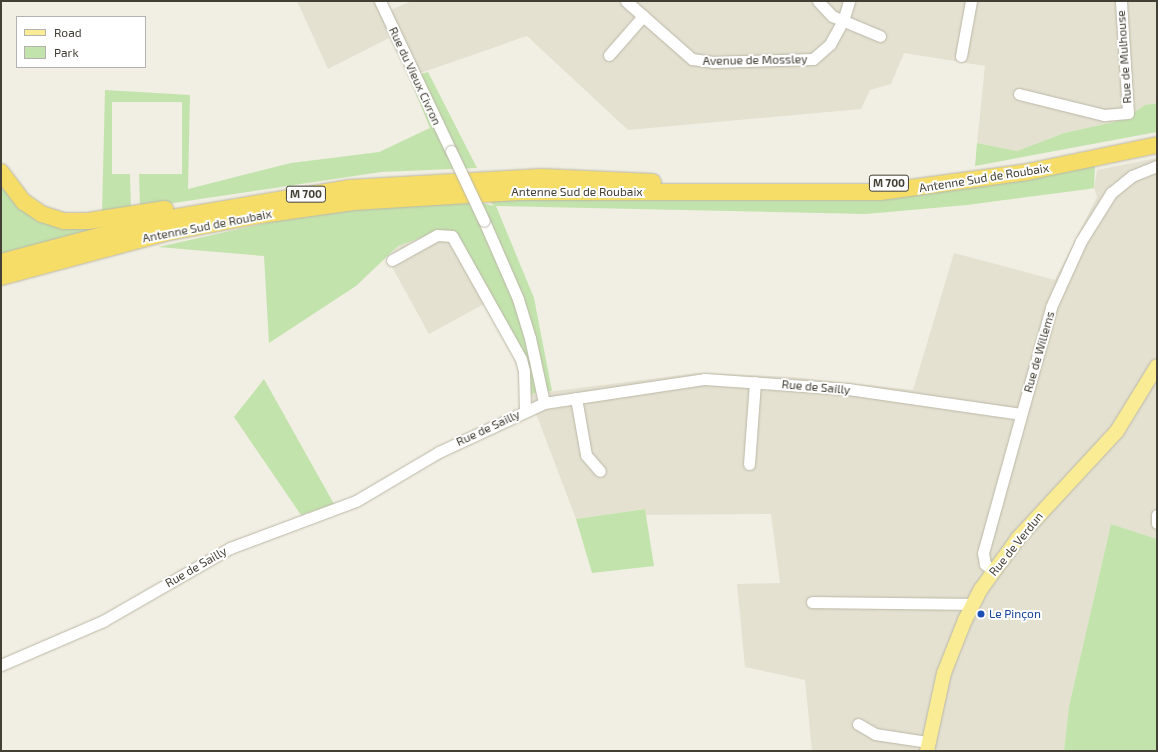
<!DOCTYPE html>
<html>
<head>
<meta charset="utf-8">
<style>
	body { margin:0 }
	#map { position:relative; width:1158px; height:752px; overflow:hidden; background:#f1efe3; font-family:"Exo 2",sans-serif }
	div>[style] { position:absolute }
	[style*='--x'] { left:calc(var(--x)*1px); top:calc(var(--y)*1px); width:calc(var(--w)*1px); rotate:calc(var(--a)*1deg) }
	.residential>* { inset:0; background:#e4e1d1 }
	.green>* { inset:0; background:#c3e3ad }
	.roads { filter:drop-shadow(0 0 1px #bbb7a6) drop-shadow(0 0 1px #bbb7a6) }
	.minor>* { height:11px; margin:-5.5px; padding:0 5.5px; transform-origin:5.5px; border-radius:5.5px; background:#fff }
	.major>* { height:14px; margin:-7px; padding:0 7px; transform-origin:7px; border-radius:7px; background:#f9ec94 }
	.highway>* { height:16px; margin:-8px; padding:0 8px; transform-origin:8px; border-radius:8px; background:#f6dd68 }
	.bridges { filter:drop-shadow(0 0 1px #bbb7a6) drop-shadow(0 0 1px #bbb7a6) }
	.minor-bridge>* { height:11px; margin:-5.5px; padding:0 5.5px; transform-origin:5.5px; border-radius:5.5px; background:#fff }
	.dots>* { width:11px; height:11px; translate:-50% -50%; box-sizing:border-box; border:2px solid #fff; border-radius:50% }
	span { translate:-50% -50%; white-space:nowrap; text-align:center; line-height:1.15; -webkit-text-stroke:4px #fff; paint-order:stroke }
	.shield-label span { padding:1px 3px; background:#fff; border:1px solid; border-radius:3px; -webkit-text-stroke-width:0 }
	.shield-label { font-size:11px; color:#423f34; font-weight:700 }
	.street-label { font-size:12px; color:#423f34 }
	.transit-label { font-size:12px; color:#164399 }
	.left { translate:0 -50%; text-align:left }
	.frame { position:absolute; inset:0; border:2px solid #423f34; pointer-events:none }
	.legend { position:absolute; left:16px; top:16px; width:130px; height:52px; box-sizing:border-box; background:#fff; border:1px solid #b3b2ae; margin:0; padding:5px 7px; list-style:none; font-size:12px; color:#423f34 }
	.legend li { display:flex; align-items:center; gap:8px; height:20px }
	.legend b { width:20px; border:1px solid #b3b2ae }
</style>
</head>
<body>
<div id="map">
	<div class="residential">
		<i style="clip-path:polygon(297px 1px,386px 1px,390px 10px,412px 1px,1157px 1px,1157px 103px,1145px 105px,1123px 120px,1064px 133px,1017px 151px,977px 143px,985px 66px,904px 53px,891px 84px,870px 90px,861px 109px,628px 130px,527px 36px,409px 77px,389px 38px,328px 69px)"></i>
		<i style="clip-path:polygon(1157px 158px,1157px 539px,1111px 524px,1069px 706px,1064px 751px,812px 751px,805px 680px,745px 667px,737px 584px,780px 583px,771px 514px,646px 515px,645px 509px,576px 519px,535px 411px,531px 394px,697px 373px,793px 377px,913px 390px,954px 253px,1055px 280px,1097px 197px,1094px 188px,1097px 170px)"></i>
		<i style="clip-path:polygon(442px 230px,455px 232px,484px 304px,429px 334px,387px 258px,398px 246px)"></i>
	</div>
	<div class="green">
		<i style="clip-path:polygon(428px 72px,477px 168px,381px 172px,140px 208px,139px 174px,182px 174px,182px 102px,112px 102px,112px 174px,130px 174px,131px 208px,102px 212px,105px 90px,190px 95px,188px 189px,291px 163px,379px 152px,430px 128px,409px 77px)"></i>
		<i style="clip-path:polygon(1157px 103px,1157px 132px,975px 166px,977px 143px,1017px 151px,1064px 133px,1123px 120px,1145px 105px)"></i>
		<i style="clip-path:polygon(1095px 165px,1094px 188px,1089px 189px,967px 205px,866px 214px,496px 206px,534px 298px,552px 391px,531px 394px,527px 362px,455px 232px,442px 230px,398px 246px,356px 286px,269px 343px,264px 256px,158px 247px,298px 216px,464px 198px,494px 206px,488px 199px,730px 198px)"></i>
		<i style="clip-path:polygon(6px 187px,18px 203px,102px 224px,103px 227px,1px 257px,1px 188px)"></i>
		<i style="clip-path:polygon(264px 379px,334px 504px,301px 515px,234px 417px)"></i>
		<i style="clip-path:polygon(645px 509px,654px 566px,592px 573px,576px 519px)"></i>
		<i style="clip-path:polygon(1111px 524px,1157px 539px,1157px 751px,1064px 751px,1069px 706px)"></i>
	</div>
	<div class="roads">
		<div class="minor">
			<i style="--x:380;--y:1;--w:166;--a:64.7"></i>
			<i style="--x:626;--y:1;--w:88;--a:41.3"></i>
			<i style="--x:692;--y:59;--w:21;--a:8"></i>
			<i style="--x:713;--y:62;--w:100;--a:-1.7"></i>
			<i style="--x:813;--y:59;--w:23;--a:-41"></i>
			<i style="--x:830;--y:44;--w:26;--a:-61"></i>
			<i style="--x:843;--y:21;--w:21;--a:-73"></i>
			<i style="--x:818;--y:1;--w:21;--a:47"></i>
			<i style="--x:832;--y:16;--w:52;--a:22.6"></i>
			<i style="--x:609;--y:55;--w:52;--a:-48.9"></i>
			<i style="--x:961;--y:56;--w:56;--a:-79.7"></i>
			<i style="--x:1019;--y:94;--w:88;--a:13.9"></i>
			<i style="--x:1104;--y:115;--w:24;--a:-5"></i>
			<i style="--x:1128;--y:113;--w:112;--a:-93.6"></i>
			<i style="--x:484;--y:221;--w:85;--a:66.4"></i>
			<i style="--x:518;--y:299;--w:41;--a:72.9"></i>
			<i style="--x:530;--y:338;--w:66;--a:77.8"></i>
			<i style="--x:392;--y:260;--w:51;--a:-29.1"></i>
			<i style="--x:437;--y:235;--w:15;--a:4"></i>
			<i style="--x:452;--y:236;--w:141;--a:60.7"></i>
			<i style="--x:521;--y:359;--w:12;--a:76"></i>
			<i style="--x:524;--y:371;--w:40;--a:88.6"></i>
			<i style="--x:576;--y:398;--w:58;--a:80"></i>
			<i style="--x:586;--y:455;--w:21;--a:49"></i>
			<i style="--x:749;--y:464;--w:82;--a:-85.8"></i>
			<i style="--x:1157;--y:515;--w:8;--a:90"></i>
			<i style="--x:993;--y:571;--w:11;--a:-139"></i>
			<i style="--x:985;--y:564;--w:11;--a:-100"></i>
			<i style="--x:983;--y:553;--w:255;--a:-74.5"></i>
			<i style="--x:1051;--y:307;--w:72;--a:-65.6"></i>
			<i style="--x:1081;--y:241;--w:57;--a:-58"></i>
			<i style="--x:1111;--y:193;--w:27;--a:-39"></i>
			<i style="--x:1132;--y:176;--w:27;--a:-22"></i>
			<i style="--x:812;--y:602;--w:160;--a:0.7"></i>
			<i style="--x:1;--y:665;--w:111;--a:-23.3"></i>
			<i style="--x:103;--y:621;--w:146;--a:-29.9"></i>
			<i style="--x:230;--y:548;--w:134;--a:-20.5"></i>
			<i style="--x:356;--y:501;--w:96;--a:-30.6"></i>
			<i style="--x:439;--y:452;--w:116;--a:-25"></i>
			<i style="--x:544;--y:403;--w:163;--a:-8.5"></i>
			<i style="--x:705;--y:379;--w:143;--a:4"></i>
			<i style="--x:848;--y:389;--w:175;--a:8.2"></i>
			<i style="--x:858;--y:724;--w:20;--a:30"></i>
			<i style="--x:875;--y:734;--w:54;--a:8.6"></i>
		</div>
		<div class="major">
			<i style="--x:927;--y:751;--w:80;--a:-77.7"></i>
			<i style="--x:944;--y:673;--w:57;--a:-68.4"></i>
			<i style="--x:965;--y:620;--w:35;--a:-63"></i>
			<i style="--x:981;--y:589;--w:63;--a:-54"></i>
			<i style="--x:1018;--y:538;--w:146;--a:-47.2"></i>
			<i style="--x:1117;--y:431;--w:76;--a:-58.4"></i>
		</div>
		<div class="highway">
			<i style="--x:1;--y:172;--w:38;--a:53"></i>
			<i style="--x:24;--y:202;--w:22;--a:34"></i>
			<i style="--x:42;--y:214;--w:23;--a:18"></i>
			<i style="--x:64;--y:221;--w:24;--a:0"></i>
			<i style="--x:88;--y:221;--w:78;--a:-8.9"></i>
			<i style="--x:1;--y:262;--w:163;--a:-14.9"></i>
			<i style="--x:159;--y:220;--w:193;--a:-9.6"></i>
			<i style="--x:349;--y:188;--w:193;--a:-3.3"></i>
			<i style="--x:542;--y:177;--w:111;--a:2.6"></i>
			<i style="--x:1;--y:277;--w:170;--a:-15"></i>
			<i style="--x:165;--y:233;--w:98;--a:-10.6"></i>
			<i style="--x:261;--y:215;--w:93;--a:-8"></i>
			<i style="--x:353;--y:202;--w:165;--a:-3.5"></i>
			<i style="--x:518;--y:192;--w:362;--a:0"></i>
			<i style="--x:880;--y:192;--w:148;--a:-7.7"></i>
			<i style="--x:1027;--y:172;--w:133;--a:-11.7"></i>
		</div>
	</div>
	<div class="bridges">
		<div class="minor-bridge">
			<i style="--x:451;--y:151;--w:77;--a:64.8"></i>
		</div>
	</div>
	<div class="dots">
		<i style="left:981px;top:614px;background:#1a4fb4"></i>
	</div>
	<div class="shield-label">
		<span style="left:889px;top:183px">M 700</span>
		<span style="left:306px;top:194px">M 700</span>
	</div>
	<div class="street-label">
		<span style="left:1124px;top:57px;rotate:-94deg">Rue de Mulhouse</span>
		<span style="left:755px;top:60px;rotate:-1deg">Avenue de Mossley</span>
		<span style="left:415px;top:76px;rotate:65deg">Rue du Vieux Civron</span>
		<span style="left:984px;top:178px;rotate:-9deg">Antenne Sud de Roubaix</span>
		<span style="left:577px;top:192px">Antenne Sud de Roubaix</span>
		<span style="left:207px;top:226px;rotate:-11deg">Antenne Sud de Roubaix</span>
		<span style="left:1039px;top:352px;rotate:-74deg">Rue de Willems</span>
		<span style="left:816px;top:387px;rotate:5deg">Rue de Sailly</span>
		<span style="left:488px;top:428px;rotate:-25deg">Rue de Sailly</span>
		<span style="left:1016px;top:544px;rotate:-51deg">Rue de Verdun</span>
		<span style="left:196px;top:567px;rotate:-30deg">Rue de Sailly</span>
	</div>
	<div class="transit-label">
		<span class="left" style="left:989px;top:614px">Le Pinçon</span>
	</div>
	<div class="frame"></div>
	<ul class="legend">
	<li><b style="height:5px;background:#f9ec94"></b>Road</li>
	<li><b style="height:11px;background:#c3e3ad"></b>Park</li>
	</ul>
</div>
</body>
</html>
